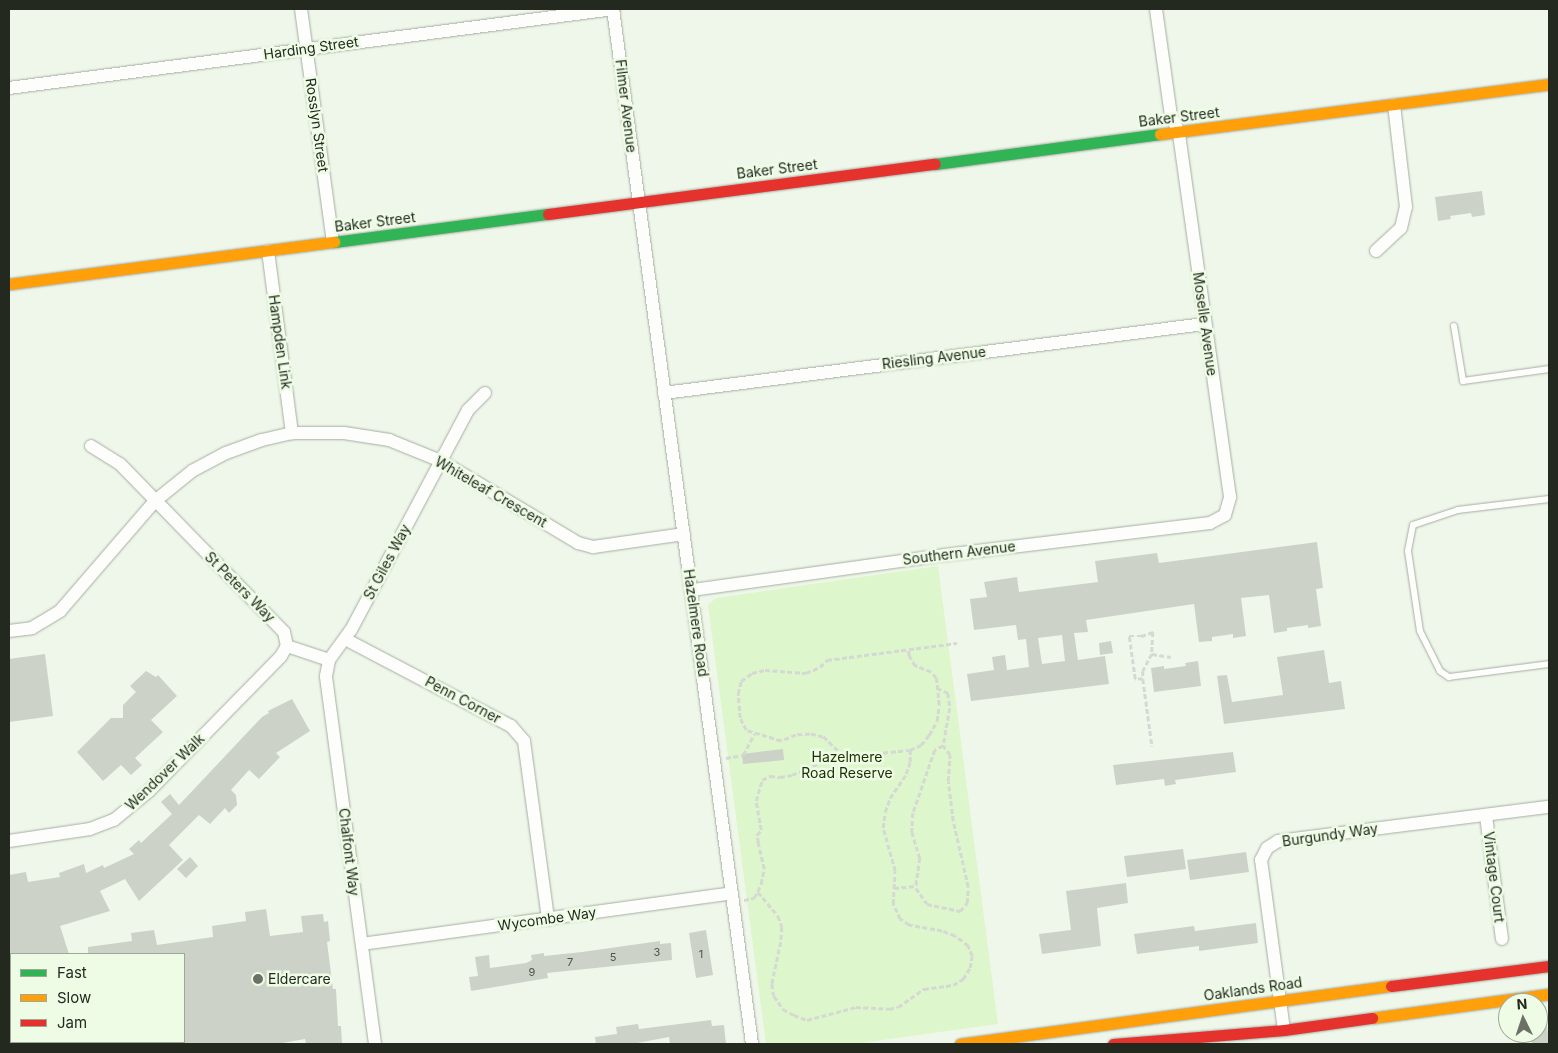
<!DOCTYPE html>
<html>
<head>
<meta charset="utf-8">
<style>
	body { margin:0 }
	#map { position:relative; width:1558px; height:1053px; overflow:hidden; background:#eff7ea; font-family:Inter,sans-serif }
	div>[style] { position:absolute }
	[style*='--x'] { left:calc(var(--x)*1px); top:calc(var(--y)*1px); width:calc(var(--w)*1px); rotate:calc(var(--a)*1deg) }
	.green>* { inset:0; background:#def6cc }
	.building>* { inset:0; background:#ccd2c8 }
	.path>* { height:2.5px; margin-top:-1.25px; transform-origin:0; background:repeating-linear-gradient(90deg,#d6d8d4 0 5px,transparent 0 7.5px) }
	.roads { filter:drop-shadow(0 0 1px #a6aca2) drop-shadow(0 0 1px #a6aca2) }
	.lane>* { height:6px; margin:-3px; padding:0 3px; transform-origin:3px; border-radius:3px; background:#fdfefc }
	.street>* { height:12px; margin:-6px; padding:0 6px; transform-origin:6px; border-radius:6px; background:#fdfefc }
	.fast>* { height:11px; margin:-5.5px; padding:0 5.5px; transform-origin:5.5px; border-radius:5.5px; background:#30b455 }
	.slow>* { height:11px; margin:-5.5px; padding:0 5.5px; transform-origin:5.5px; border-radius:5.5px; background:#ff9f0a }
	.jam>* { height:11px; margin:-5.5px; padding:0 5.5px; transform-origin:5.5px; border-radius:5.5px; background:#e5322d }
	.dots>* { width:14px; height:14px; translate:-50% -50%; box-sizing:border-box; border:2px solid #eefce5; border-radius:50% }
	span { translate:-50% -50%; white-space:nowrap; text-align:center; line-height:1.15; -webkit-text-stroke:5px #eefce5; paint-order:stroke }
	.number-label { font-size:11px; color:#4e534a }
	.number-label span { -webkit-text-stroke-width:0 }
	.street-label { font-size:14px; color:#242920 }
	.park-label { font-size:14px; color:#193000 }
	.poi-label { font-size:14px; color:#242920 }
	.left { translate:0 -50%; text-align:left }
	.frame { position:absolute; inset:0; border:10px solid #242920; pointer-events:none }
	.legend { position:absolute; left:10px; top:953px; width:175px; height:90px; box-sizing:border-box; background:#eefce5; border:1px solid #9da896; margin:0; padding:6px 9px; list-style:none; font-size:15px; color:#242920 }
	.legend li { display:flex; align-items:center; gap:10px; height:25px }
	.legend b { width:25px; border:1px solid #9da896 }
	.north { position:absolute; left:1498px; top:993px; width:50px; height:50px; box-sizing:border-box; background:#eefce5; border:1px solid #9da896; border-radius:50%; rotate:356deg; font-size:14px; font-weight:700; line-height:20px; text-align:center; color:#242920 }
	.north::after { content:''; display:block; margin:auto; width:18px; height:22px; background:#6b7167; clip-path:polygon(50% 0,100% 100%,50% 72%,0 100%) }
</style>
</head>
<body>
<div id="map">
	<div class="green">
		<i style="clip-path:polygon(938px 566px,998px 1024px,854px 1044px,766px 1044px,708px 605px,716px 598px)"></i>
	</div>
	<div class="building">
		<i style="clip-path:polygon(1482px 191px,1485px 215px,1472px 217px,1471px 213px,1450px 216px,1451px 219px,1438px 221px,1435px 197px)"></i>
		<i style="clip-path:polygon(evenodd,1317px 542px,1323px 588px,1316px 589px,1321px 626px,1308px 628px,1308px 625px,1287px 628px,1287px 631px,1274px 633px,1269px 595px,1241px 598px,1246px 636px,1233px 638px,1233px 634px,1212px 637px,1212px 641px,1199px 642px,1194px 604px,1086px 620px,1088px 632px,1074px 633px,1078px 660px,1105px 656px,1109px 684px,971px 701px,967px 674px,994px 670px,992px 657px,1005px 655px,1007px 670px,1029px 667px,1026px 639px,1018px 640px,1016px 625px,974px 630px,970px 599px,987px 597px,984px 582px,1017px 577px,1019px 592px,1098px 582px,1095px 561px,1157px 553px,1159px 563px,1317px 542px,1062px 635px,1065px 661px,1042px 664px,1038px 638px,1062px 635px)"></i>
		<i style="clip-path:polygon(1111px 641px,1113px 653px,1100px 655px,1099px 643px)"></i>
		<i style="clip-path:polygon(1324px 650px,1329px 683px,1341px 681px,1345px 709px,1224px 724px,1217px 676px,1227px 675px,1232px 702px,1283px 695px,1277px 657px)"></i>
		<i style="clip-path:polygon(45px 654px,53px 716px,9px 722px,9px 659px)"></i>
		<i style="clip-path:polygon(1198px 661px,1201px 686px,1154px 692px,1151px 668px,1164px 666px,1164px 669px,1186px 666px,1185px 663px)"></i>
		<i style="clip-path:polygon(146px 671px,156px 677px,158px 675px,177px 696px,151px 720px,163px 732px,135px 758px,142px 765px,131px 775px,121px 765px,103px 781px,77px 752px,111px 718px,123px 718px,123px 705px,136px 692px,130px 686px)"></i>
		<i style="clip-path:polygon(292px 699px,310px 731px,276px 753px,280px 757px,259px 779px,249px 770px,231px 790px,236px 795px,237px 805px,229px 813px,225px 808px,210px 824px,199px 815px,169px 845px,183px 860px,139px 901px,125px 879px,100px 891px,110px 911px,60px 926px,69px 954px,9px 954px,9px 875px,26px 872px,28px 882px,60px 877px,59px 873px,84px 864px,86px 873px,103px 865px,104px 868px,134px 854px,129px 849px,139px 840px,141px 843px,172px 814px,161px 802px,170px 794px,179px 805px,262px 717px,269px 713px,268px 711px)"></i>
		<i style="clip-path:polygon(783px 749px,784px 760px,743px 764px,742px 754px)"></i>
		<i style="clip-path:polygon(1233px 752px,1236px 772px,1175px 780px,1176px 784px,1165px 786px,1164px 779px,1116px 785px,1113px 765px)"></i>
		<i style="clip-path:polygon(1183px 849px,1186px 869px,1127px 877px,1124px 856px)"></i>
		<i style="clip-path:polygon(1246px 852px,1249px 872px,1190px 880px,1187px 860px)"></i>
		<i style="clip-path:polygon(190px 857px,198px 866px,186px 878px,177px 869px)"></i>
		<i style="clip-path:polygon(1126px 883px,1128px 903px,1097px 908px,1101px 946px,1042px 954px,1039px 934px,1071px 930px,1066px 891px)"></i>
		<i style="clip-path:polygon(266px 909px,270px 936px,303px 932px,301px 916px,323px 914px,324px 922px,328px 921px,330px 941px,327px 942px,333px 989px,336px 989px,338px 1026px,341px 1026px,342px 1044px,306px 1044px,305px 1039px,277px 1044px,184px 1044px,184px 954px,88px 954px,88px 947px,132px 941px,131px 933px,154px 930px,157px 945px,213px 937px,212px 926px,246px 921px,245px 912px)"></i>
		<i style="clip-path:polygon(1256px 923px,1258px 943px,1199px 951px,1199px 946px,1137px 954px,1134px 934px,1194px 926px,1195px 931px)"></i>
		<i style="clip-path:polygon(706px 930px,713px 975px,696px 978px,689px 933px)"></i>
		<i style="clip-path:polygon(660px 941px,660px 944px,671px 943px,672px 960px,547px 973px,548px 978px,471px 991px,469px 977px,478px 976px,475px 957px,489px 955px,490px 968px,526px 963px,532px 960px,531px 955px,544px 953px,544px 956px,582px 952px)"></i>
		<i style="clip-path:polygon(1545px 1006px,1549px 1044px,1532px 1044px,1531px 1033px,1538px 1033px,1538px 1007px)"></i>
		<i style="clip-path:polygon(711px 1020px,712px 1026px,724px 1025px,726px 1044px,670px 1044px,669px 1037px,632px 1044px,596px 1044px,595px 1037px,617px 1034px,616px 1027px,638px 1024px,639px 1029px)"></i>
	</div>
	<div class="path">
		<i style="--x:1152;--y:654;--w:19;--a:9"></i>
		<i style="--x:1143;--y:679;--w:8;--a:180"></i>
		<i style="--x:1135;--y:679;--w:43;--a:-97.9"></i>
		<i style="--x:1129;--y:636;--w:12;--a:0"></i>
		<i style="--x:1141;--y:636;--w:13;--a:-18"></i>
		<i style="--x:1153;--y:632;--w:22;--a:93"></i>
		<i style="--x:1152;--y:654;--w:19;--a:118"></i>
		<i style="--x:1143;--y:671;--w:8;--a:90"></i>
		<i style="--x:1143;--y:679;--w:68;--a:82.3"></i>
		<i style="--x:937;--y:688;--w:12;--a:24"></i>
		<i style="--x:948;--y:693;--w:15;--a:82"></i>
		<i style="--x:950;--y:708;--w:39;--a:100"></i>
		<i style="--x:943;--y:746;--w:9;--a:153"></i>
		<i style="--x:935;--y:750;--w:67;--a:109.2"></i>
		<i style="--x:913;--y:813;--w:19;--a:93"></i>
		<i style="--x:912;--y:832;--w:27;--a:73"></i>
		<i style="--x:920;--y:858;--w:30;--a:98"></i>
		<i style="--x:916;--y:888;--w:19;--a:55"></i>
		<i style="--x:927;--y:904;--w:34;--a:12"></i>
		<i style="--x:960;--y:911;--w:11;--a:-49"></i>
		<i style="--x:967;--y:903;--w:16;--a:-86"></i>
		<i style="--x:968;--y:887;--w:68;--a:-102.8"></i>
		<i style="--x:953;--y:821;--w:40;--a:-97.1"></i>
		<i style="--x:948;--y:781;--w:26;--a:-86"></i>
		<i style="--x:950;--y:755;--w:11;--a:-128"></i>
		<i style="--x:843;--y:756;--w:28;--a:-136"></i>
		<i style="--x:823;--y:737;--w:13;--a:-167"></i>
		<i style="--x:810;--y:734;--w:14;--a:176"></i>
		<i style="--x:796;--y:735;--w:16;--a:158"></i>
		<i style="--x:781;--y:741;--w:37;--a:-163"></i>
		<i style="--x:746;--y:730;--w:13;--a:-117"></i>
		<i style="--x:740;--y:718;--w:24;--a:-95"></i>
		<i style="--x:738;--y:694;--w:13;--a:-77"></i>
		<i style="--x:741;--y:681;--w:14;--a:-36"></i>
		<i style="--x:752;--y:673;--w:13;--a:-13"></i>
		<i style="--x:765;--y:670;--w:41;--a:4.2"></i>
		<i style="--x:806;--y:673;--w:15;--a:-23"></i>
		<i style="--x:820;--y:667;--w:10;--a:-45"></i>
		<i style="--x:827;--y:660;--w:131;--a:-7.5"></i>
		<i style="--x:726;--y:758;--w:17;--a:-10"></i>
		<i style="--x:743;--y:755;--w:24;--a:-62"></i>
		<i style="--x:894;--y:888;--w:22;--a:-5"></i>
		<i style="--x:758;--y:892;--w:31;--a:50"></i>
		<i style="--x:778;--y:916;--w:12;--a:70"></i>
		<i style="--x:782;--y:927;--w:15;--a:94"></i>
		<i style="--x:781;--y:942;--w:43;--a:102.1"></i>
		<i style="--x:772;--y:984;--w:12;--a:81"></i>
		<i style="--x:774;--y:996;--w:16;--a:55"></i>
		<i style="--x:783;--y:1009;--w:13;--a:29"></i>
		<i style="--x:794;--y:1015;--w:14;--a:21"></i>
		<i style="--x:807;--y:1020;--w:51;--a:-14.9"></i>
		<i style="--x:856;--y:1007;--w:33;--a:3"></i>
		<i style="--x:889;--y:1009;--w:9;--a:-13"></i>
		<i style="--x:898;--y:1007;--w:32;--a:-35"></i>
		<i style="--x:924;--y:989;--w:29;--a:-8"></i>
		<i style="--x:953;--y:985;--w:12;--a:-31"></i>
		<i style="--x:963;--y:979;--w:13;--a:-58"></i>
		<i style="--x:970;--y:968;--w:12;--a:-81"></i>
		<i style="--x:972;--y:956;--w:11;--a:-112"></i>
		<i style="--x:968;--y:946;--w:16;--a:-142"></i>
		<i style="--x:955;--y:936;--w:14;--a:-159"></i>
		<i style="--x:942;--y:931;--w:34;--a:-170"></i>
		<i style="--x:909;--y:925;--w:11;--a:-146"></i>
		<i style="--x:900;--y:919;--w:17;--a:-115"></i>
		<i style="--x:893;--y:904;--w:33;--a:-87"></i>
		<i style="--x:895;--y:871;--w:45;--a:-105.6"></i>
		<i style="--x:883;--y:828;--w:16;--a:-83"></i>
		<i style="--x:885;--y:812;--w:15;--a:-70"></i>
		<i style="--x:890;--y:798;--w:29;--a:-56"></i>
		<i style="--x:906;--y:774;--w:13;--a:-72"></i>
		<i style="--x:910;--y:762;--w:12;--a:-90"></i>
		<i style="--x:744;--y:900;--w:10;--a:-11"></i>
		<i style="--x:754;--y:898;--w:16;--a:-63"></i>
		<i style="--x:761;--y:884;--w:15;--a:-79"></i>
		<i style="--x:764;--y:869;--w:27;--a:-103"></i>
		<i style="--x:758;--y:843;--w:8;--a:-97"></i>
		<i style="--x:757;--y:835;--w:6;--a:-51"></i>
		<i style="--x:761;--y:830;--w:29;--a:-100"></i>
		<i style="--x:756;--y:801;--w:22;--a:-74"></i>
		<i style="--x:762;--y:780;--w:9;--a:-27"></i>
		<i style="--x:770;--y:776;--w:10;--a:6"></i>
		<i style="--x:780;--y:777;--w:12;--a:-9"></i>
		<i style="--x:792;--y:775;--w:43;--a:-23.6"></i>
		<i style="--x:831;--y:758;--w:79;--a:-5.8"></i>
		<i style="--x:910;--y:750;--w:12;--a:-24"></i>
		<i style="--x:921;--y:745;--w:13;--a:-51"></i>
		<i style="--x:929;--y:735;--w:16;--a:-60"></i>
		<i style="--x:937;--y:721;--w:16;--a:-83"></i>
		<i style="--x:939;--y:705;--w:27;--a:-96"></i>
		<i style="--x:936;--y:678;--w:8;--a:-130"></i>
		<i style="--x:931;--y:672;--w:17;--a:-159"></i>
		<i style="--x:915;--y:666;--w:12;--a:-121"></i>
		<i style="--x:909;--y:656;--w:7;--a:-98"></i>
	</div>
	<div class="roads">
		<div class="lane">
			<i style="--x:1454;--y:326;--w:56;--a:80.7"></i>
			<i style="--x:1463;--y:381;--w:87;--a:-7.9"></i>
			<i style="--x:1549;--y:499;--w:92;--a:173.1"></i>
			<i style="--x:1458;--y:510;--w:47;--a:161.6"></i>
			<i style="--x:1413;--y:525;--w:26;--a:101"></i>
			<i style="--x:1408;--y:551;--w:81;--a:81.5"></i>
			<i style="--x:1420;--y:631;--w:45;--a:63.4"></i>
			<i style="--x:1440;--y:671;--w:11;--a:34"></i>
			<i style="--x:1449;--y:677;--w:101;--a:-7.4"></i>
		</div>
		<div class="street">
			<i style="--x:301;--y:9;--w:235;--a:82.2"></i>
			<i style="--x:613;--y:9;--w:1044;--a:82.35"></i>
			<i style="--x:9;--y:88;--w:610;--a:-7.44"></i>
			<i style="--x:268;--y:251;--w:184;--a:82.5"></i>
			<i style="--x:1376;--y:251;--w:34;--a:-43"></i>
			<i style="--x:1401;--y:228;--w:22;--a:-77"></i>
			<i style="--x:1406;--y:207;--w:103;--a:-96.7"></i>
			<i style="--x:664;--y:393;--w:544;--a:-7.28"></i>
			<i style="--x:91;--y:446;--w:34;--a:32"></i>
			<i style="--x:120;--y:464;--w:235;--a:45.7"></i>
			<i style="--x:284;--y:632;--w:14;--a:78"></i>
			<i style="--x:287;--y:646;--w:44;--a:18.4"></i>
			<i style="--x:692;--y:590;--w:255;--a:-7.9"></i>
			<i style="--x:945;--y:555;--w:267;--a:-6.9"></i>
			<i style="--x:1210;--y:523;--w:17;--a:-28"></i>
			<i style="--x:1225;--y:515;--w:19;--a:-74"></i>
			<i style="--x:1230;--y:497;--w:369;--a:-98"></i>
			<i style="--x:1179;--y:132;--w:18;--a:-117"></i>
			<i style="--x:1171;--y:116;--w:108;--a:-98"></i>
			<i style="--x:9;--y:631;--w:23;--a:-7"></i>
			<i style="--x:32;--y:628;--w:33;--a:-31"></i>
			<i style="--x:60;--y:611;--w:145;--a:-49.2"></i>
			<i style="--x:155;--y:501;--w:48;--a:-39"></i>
			<i style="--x:192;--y:471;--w:38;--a:-28"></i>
			<i style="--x:226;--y:453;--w:38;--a:-20"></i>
			<i style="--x:262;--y:440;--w:31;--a:-13"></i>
			<i style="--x:292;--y:433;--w:52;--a:0"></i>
			<i style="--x:344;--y:433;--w:46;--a:8.8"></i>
			<i style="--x:389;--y:440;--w:56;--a:22"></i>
			<i style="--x:441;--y:461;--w:160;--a:30.9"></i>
			<i style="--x:578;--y:543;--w:16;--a:15"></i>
			<i style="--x:593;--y:547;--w:92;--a:-8.1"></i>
			<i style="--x:345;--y:639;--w:187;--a:27.7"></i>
			<i style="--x:511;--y:726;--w:20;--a:49"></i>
			<i style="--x:524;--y:741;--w:180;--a:82.3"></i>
			<i style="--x:1486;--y:816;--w:124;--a:82.6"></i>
			<i style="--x:9;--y:841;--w:82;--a:-8.4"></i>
			<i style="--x:90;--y:829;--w:26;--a:-21"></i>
			<i style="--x:114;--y:820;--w:45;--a:-39.6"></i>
			<i style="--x:149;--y:791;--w:189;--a:-45.6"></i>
			<i style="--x:281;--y:656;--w:12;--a:-59"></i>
			<i style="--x:362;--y:944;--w:373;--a:-7.8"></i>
			<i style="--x:1284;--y:1030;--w:172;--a:-97.7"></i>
			<i style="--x:1261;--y:860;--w:13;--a:-63"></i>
			<i style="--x:1267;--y:848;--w:13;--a:-32"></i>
			<i style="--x:1278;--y:841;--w:273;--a:-7.2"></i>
			<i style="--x:375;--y:1044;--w:371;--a:-97.6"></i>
			<i style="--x:326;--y:676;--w:16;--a:-79"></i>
			<i style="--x:329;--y:660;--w:37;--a:-54"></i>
			<i style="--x:351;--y:630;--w:249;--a:-62"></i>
			<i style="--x:468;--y:410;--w:24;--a:-45"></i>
		</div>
		<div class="fast">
			<i style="--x:935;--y:164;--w:227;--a:-7.6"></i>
			<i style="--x:334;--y:242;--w:216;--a:-7.5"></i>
		</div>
		<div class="slow">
			<i style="--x:1160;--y:134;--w:392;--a:-7.3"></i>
			<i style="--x:9;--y:284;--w:328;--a:-7.4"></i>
			<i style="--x:1372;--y:1018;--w:179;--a:-7.7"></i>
			<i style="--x:960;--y:1044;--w:435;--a:-7.7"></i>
		</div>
		<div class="jam">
			<i style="--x:548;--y:214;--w:390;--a:-7.4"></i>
			<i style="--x:1391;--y:986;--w:159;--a:-7.2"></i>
			<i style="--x:1113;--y:1044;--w:172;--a:-4.7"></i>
			<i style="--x:1284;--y:1030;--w:89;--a:-7.8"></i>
		</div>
	</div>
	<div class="dots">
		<i style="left:258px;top:979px;background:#6b7167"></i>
	</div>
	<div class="number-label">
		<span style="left:657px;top:952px">3</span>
		<span style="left:701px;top:954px">1</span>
		<span style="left:613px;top:957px">5</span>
		<span style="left:570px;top:962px">7</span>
		<span style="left:532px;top:972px">9</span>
	</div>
	<div class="street-label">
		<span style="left:311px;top:48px;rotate:-8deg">Harding Street</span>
		<span style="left:626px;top:106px;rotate:83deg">Filmer Avenue</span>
		<span style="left:1179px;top:117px;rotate:-7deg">Baker Street</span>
		<span style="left:317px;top:125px;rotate:82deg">Rosslyn Street</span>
		<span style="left:777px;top:169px;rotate:-7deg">Baker Street</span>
		<span style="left:375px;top:222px;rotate:-7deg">Baker Street</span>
		<span style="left:1205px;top:324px;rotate:82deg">Moselle Avenue</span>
		<span style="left:280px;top:342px;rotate:82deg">Hampden Link</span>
		<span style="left:934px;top:358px;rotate:-7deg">Riesling Avenue</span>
		<span style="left:491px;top:492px;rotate:30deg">Whiteleaf Crescent</span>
		<span style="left:959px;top:553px;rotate:-7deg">Southern Avenue</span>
		<span style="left:387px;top:562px;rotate:-62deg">St Giles Way</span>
		<span style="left:240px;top:587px;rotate:45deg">St Peters Way</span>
		<span style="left:696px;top:623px;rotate:82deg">Hazelmere Road</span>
		<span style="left:463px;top:700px;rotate:28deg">Penn Corner</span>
		<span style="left:165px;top:772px;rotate:-44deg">Wendover Walk</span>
		<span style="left:1330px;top:835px;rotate:-8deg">Burgundy Way</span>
		<span style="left:349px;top:852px;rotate:83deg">Chalfont Way</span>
		<span style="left:1494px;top:877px;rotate:83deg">Vintage Court</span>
		<span style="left:547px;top:919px;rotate:-8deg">Wycombe Way</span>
		<span style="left:1253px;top:989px;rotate:-8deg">Oaklands Road</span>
	</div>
	<div class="park-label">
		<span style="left:847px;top:765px">Hazelmere<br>Road Reserve</span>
	</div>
	<div class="poi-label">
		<span class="left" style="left:268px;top:979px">Eldercare</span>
	</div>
	<div class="frame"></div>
	<ul class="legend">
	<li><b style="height:6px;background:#30b455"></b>Fast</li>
	<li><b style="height:6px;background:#ff9f0a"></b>Slow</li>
	<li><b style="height:6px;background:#e5322d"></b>Jam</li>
	</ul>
	<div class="north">N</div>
</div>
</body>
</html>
